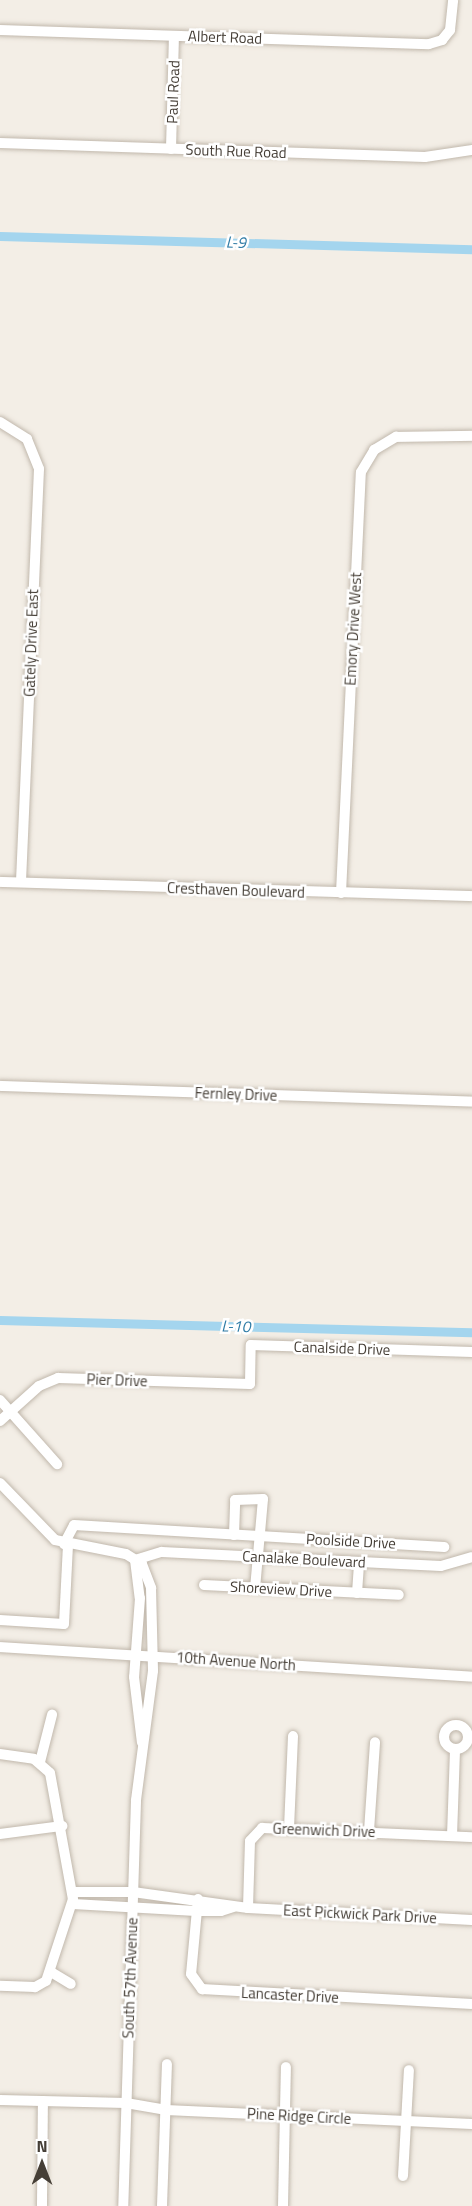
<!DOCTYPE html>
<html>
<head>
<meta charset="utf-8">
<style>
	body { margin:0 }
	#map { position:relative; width:472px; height:2206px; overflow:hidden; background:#f3eee6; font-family:"Titillium Web",sans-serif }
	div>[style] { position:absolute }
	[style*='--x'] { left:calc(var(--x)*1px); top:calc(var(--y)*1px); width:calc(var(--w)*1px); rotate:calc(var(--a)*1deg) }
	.canal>* { height:9px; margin:-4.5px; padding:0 4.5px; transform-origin:4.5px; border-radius:4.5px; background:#a4d5ee }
	.roads { filter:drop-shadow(0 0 2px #c1b8ac) drop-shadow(0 0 2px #c1b8ac) }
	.minor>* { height:10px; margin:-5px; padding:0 5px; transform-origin:5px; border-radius:5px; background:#fff }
	.minor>.ring { margin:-5px; padding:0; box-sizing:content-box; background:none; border:10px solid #fff; border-radius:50% }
	span { translate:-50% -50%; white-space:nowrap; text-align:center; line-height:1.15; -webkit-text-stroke:5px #fff; paint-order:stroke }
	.street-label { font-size:15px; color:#453e36 }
	.water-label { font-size:16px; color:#307ca6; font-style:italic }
	.north { position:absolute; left:12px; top:2134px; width:60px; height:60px; -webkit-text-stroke:4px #fff; paint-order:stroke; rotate:0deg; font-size:16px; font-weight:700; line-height:24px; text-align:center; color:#453e36 }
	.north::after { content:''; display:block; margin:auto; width:21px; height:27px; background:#453e36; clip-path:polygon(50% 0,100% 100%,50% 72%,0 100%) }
</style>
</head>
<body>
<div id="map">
	<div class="canal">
		<i style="--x:0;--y:236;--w:472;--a:1.6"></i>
		<i style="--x:0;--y:1320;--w:472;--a:1.5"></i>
	</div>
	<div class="roads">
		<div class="minor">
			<i style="--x:0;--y:30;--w:429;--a:1.9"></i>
			<i style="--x:429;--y:44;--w:14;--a:-17"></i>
			<i style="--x:442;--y:40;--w:13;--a:-51"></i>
			<i style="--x:450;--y:30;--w:30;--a:-84"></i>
			<i style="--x:0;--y:143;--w:425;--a:1.9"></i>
			<i style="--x:425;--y:157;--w:48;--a:-8.5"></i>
			<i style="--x:171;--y:149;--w:113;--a:-88.5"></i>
			<i style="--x:0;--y:422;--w:32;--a:32"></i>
			<i style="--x:27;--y:439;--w:32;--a:68"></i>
			<i style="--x:39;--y:469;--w:413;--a:92.5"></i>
			<i style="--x:0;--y:882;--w:472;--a:1.7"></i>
			<i style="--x:341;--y:893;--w:421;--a:-87.3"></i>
			<i style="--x:361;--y:472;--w:26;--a:-59"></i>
			<i style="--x:374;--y:450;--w:26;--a:-31"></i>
			<i style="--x:396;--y:437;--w:76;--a:-0.8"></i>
			<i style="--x:0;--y:1086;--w:472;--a:1.9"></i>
			<i style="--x:0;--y:1400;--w:86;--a:48.3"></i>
			<i style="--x:0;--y:1421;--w:52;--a:-41.9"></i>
			<i style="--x:39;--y:1386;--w:21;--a:-23"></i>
			<i style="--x:58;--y:1378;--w:192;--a:1.8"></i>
			<i style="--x:250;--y:1384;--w:39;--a:-89"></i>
			<i style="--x:251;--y:1345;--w:221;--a:1.8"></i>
			<i style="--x:0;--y:1483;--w:79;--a:46"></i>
			<i style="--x:55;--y:1540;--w:72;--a:11.2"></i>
			<i style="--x:126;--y:1554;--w:19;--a:32"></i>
			<i style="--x:142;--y:1564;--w:26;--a:69"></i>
			<i style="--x:151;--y:1588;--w:83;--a:88.6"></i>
			<i style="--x:153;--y:1671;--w:131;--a:97.5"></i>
			<i style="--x:136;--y:1801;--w:405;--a:91.8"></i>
			<i style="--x:234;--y:1535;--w:35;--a:-88"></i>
			<i style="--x:235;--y:1500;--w:28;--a:-2"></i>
			<i style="--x:263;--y:1499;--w:89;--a:95.1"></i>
			<i style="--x:64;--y:1544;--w:21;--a:-62"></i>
			<i style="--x:74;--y:1525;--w:371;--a:3.4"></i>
			<i style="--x:135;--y:1560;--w:28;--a:-17"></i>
			<i style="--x:162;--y:1552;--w:279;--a:2.9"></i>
			<i style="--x:441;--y:1566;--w:32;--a:-16"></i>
			<i style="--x:135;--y:1560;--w:38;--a:83"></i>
			<i style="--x:140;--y:1598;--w:79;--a:94.3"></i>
			<i style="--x:134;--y:1677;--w:66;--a:83.1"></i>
			<i style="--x:204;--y:1585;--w:195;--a:2.9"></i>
			<i style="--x:357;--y:1593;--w:31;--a:-86"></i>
			<i style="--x:0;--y:1620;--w:64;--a:3.6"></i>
			<i style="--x:64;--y:1624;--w:79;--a:-87.1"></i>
			<i style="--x:0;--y:1647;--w:473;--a:3.6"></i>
			<i class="ring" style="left:444px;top:1725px;width:14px;height:14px"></i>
			<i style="--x:0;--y:1754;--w:34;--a:8"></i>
			<i style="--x:34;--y:1759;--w:21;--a:41"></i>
			<i style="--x:50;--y:1773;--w:128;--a:79.7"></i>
			<i style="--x:73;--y:1899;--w:86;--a:108.2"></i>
			<i style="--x:46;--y:1981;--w:13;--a:151"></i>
			<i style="--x:35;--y:1987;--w:35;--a:-178"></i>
			<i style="--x:40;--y:1762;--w:49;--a:-75.7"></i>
			<i style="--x:289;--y:1828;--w:92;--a:-87.5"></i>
			<i style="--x:369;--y:1831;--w:89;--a:-86.1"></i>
			<i style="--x:0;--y:1834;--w:63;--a:-7.4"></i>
			<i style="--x:452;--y:1836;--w:87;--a:-88"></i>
			<i style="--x:72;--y:1892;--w:61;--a:0"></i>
			<i style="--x:133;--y:1892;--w:116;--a:7.9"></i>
			<i style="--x:248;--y:1908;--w:224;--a:3.1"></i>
			<i style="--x:198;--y:1899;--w:75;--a:95.3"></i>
			<i style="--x:191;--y:1974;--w:19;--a:54"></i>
			<i style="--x:202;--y:1989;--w:270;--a:3.2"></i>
			<i style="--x:73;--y:1904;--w:123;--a:3.3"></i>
			<i style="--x:196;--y:1911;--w:25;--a:0"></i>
			<i style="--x:221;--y:1911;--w:13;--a:-18"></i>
			<i style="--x:248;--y:1908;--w:67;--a:-88.3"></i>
			<i style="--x:250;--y:1841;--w:18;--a:-47"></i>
			<i style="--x:262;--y:1828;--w:210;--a:2.5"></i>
			<i style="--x:51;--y:1972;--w:23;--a:31"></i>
			<i style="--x:0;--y:2100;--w:126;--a:1.4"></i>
			<i style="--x:126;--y:2103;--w:41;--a:9.9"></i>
			<i style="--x:166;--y:2110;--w:306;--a:2.6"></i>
			<i style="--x:403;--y:2176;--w:106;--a:-86.8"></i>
			<i style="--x:42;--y:2206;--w:105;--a:-89.5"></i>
			<i style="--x:162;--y:2206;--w:142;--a:-88"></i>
			<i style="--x:283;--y:2206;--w:139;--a:-88.8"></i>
		</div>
	</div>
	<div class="street-label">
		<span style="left:225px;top:37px;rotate:2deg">Albert Road</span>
		<span style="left:173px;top:92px;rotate:-88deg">Paul Road</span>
		<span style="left:236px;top:151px;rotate:2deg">South Rue Road</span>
		<span style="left:353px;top:629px;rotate:-87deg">Emory Drive West</span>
		<span style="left:31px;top:643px;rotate:-88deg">Gately Drive East</span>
		<span style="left:236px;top:890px;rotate:2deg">Cresthaven Boulevard</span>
		<span style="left:236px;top:1094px;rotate:2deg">Fernley Drive</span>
		<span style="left:342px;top:1348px;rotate:2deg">Canalside Drive</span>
		<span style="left:117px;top:1380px;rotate:2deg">Pier Drive</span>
		<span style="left:351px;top:1541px;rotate:3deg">Poolside Drive</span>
		<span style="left:304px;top:1559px;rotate:3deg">Canalake Boulevard</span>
		<span style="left:281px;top:1589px;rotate:3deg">Shoreview Drive</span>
		<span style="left:236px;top:1661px;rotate:4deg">10th Avenue North</span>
		<span style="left:324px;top:1830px;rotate:2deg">Greenwich Drive</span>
		<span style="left:360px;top:1914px;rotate:3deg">East Pickwick Park Drive</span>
		<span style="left:130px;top:1978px;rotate:-88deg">South 57th Avenue</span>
		<span style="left:290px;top:1995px;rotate:3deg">Lancaster Drive</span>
		<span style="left:299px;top:2116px;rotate:3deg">Pine Ridge Circle</span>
	</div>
	<div class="water-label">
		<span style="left:236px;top:242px;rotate:2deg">L-9</span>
		<span style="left:236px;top:1326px;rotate:1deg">L-10</span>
	</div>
	<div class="north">N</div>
</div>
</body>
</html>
